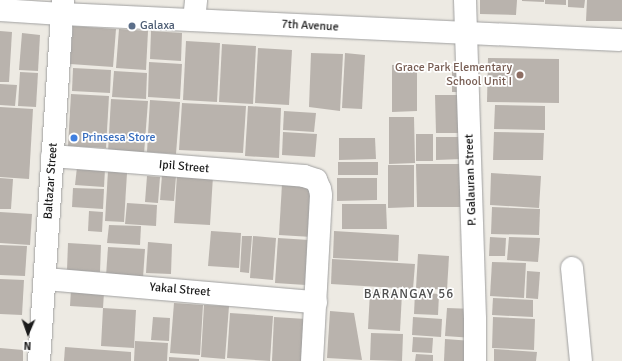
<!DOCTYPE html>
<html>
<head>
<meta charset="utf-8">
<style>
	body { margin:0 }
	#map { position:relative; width:622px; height:361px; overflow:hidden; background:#edeae3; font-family:Signika,sans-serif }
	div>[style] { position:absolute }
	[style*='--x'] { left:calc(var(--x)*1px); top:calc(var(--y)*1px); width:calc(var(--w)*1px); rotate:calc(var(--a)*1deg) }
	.building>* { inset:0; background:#b9b3ad }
	.roads { filter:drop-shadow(0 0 1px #a0a0a0) drop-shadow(0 0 1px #a0a0a0) }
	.minor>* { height:22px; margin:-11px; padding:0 11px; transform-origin:11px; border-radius:11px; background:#fff }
	.dots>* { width:11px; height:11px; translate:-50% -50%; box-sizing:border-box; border:2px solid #fff; border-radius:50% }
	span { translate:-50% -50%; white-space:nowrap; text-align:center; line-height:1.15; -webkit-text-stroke:3.5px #fff; paint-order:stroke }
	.service-label { font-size:12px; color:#4e5e75 }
	.left { translate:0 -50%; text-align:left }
	.street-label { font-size:12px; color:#1c1c1c }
	.education-label { font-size:12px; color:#785e54 }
	.right { translate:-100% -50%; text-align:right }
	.shop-label { font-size:12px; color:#366cbe }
	.neighbourhood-label { font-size:13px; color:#4f4f4f; letter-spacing:1px }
	.north { position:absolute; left:8px; top:313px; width:40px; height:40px; -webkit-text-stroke:3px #fff; paint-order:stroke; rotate:182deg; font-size:11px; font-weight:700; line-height:16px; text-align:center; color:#1c1c1c }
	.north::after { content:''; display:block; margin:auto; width:14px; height:18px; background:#1c1c1c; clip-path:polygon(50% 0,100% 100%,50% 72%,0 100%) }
</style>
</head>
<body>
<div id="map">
	<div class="building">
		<i style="clip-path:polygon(480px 0,517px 0,516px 15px,480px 14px)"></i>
		<i style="clip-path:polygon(522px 0,544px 0,544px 2px,522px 1px)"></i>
		<i style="clip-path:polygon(545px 0,566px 0,566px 5px,545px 4px)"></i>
		<i style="clip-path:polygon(568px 0,585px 0,584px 8px,568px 7px)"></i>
		<i style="clip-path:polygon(587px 0,622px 0,622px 21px,586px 21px)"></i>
		<i style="clip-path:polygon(73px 26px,116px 29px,113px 67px,70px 64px)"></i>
		<i style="clip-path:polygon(119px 29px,148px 31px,146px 70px,116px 68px)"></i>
		<i style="clip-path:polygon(0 31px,12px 32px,9px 82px,0 82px)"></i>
		<i style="clip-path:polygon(151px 31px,182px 33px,181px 61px,150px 59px)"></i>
		<i style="clip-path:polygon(22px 33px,40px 35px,38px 71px,19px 70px)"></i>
		<i style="clip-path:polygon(186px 41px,220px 43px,217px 102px,183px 100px)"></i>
		<i style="clip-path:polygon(222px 44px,256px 46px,253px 104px,219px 102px)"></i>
		<i style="clip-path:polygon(258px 48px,292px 50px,289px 105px,255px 103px)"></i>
		<i style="clip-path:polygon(311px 53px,343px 54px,340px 111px,309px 107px)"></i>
		<i style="clip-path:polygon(345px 53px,365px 55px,362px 109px,342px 108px)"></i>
		<i style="clip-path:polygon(488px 58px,559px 59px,559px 103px,487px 102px)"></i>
		<i style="clip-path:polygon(149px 62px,182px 64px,180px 99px,148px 97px)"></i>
		<i style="clip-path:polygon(417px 64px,417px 111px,392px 112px,392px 65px)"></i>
		<i style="clip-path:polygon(452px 66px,463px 66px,463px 92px,452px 92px)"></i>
		<i style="clip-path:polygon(73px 68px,111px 70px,110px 93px,72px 91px)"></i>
		<i style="clip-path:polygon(114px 71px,147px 73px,146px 99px,112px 97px)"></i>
		<i style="clip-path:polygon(20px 72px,38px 73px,36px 107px,18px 106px)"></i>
		<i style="clip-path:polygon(0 84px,17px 85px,15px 106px,0 105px)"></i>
		<i style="clip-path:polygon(71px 94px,109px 96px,106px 148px,68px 146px)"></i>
		<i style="clip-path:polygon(435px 95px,461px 95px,461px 133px,436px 133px)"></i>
		<i style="clip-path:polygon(111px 99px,148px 101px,144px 154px,108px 152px)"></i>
		<i style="clip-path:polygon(150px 100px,180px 102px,176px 154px,147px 152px)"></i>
		<i style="clip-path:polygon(182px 103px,246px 106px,243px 153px,179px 150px)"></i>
		<i style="clip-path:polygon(495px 105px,545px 106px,545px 130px,494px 129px)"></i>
		<i style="clip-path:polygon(248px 106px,281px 108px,279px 158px,245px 156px)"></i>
		<i style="clip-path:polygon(0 107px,33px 109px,29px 179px,0 177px)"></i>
		<i style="clip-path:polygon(284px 111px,316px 113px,314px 132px,283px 130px)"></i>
		<i style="clip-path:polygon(389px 117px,414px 117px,415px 163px,389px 164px)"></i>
		<i style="clip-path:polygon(283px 132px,317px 134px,315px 157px,282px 155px)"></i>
		<i style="clip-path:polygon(494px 132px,544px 133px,543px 160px,493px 160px)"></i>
		<i style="clip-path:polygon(416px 134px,433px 134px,433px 161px,416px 161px)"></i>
		<i style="clip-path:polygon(436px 137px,462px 137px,462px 159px,436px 160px)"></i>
		<i style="clip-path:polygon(339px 138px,375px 138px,376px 159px,339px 160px)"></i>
		<i style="clip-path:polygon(338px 162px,378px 162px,378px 175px,338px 175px)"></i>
		<i style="clip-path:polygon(416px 164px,461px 164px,461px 207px,417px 207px)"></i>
		<i style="clip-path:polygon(388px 165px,414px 165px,414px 207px,388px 208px)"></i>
		<i style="clip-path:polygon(77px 167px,105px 169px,104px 187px,75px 185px)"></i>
		<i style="clip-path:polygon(108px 171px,127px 173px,124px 222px,105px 221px)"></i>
		<i style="clip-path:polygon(491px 173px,541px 176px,539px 208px,490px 205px)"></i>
		<i style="clip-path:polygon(177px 174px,213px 176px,210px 225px,174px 223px)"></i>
		<i style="clip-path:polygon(162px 175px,176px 176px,174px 201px,160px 200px)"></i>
		<i style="clip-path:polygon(147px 176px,160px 177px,158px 203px,145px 202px)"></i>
		<i style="clip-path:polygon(0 178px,13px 179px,11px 209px,0 209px)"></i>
		<i style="clip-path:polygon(337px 178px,377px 178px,377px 200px,337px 201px)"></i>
		<i style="clip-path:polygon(282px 184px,315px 186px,312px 237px,279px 235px)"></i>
		<i style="clip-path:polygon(73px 188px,104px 189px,103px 209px,72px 207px)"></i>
		<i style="clip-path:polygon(127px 203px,157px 205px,156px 226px,125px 224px)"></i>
		<i style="clip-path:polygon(342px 204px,386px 204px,387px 229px,342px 229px)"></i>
		<i style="clip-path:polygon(492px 207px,540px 209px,539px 235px,491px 234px)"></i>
		<i style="clip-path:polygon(89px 211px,103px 212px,102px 232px,88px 231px)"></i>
		<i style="clip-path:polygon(0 212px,32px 214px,30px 245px,0 243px)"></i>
		<i style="clip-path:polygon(109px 225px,141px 226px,140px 245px,107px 243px)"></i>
		<i style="clip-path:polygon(211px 231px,241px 233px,239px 268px,208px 266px)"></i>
		<i style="clip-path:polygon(334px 231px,399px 235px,398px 261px,333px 258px)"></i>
		<i style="clip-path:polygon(242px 236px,252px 236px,249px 273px,240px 272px)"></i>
		<i style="clip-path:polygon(253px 236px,276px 238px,273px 280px,250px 278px)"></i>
		<i style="clip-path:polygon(490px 237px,506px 238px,505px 256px,489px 256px)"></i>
		<i style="clip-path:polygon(509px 237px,540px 238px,538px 262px,507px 260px)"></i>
		<i style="clip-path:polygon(278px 238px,309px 240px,306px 285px,275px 283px)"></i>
		<i style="clip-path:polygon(148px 242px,172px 244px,171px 274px,146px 273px)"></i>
		<i style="clip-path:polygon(68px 243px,101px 245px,100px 272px,67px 270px)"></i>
		<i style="clip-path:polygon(0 245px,27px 246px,25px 276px,0 275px)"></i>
		<i style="clip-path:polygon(108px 247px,145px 249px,143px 278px,106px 276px)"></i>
		<i style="clip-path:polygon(418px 254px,449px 256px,447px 290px,416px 288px)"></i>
		<i style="clip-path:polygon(332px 259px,415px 264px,413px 289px,331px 284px)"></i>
		<i style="clip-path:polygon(492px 262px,526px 263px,524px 298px,490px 296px)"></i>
		<i style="clip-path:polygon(527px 271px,540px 272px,538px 299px,526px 298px)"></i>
		<i style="clip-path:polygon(0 279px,24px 280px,22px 315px,0 314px)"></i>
		<i style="clip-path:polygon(71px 289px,104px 292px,103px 308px,136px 310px,134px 348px,101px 346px,103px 308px,70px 306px)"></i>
		<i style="clip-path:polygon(370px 292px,402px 293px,400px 331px,368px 329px)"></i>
		<i style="clip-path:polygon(415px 292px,439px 294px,438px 315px,414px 314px)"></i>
		<i style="clip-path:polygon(493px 298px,533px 300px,533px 317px,492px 315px)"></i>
		<i style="clip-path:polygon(174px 303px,203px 305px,200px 355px,170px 353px)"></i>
		<i style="clip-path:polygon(204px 305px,229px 306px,225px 359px,201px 357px)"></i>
		<i style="clip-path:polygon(447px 308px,474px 309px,473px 338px,445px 336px)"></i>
		<i style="clip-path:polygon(330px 311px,354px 313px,362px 360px,327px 358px)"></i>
		<i style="clip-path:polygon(230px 313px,273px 316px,270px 361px,227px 358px)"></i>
		<i style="clip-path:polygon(153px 317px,170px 318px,169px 341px,151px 340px)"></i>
		<i style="clip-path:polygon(274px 317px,306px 319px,303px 361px,272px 361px)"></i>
		<i style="clip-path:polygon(413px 317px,442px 319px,441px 337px,412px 335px)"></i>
		<i style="clip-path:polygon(493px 317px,535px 319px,534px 350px,492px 348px)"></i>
		<i style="clip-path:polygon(371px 333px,403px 334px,402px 361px,370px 360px)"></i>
		<i style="clip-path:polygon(413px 337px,433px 338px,432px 353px,412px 352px)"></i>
		<i style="clip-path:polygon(445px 339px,472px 341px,471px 361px,444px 361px)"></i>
		<i style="clip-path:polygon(135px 341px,168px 343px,167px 361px,134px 361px)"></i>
		<i style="clip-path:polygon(65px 347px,131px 352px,131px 361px,64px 361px)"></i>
		<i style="clip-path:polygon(0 348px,23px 350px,23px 361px,0 361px)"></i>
		<i style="clip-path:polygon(494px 349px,537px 352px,536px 361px,494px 361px)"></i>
		<i style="clip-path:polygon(416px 354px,433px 355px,433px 361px,415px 361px)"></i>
		<i style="clip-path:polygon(169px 357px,199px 359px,199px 361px,169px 361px)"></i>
	</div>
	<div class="roads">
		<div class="minor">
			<i style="--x:465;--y:0;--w:319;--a:88.2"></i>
			<i style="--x:475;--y:319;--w:42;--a:90"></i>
			<i style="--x:0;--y:10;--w:62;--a:3.7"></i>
			<i style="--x:62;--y:14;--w:558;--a:2.67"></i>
			<i style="--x:194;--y:20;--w:20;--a:-84"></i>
			<i style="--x:52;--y:156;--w:253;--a:4.5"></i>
			<i style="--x:304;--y:176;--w:13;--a:18"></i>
			<i style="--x:316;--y:180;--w:10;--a:66"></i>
			<i style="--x:320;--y:189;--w:6;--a:81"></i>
			<i style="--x:321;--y:195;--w:166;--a:93.1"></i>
			<i style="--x:572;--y:268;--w:93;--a:84.5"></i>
			<i style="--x:45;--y:279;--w:272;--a:4.9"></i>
			<i style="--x:39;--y:361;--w:362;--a:-86.2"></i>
		</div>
	</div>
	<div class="dots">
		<i style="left:132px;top:26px;background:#5c6f8a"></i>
		<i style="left:520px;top:75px;background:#8d6e63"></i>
		<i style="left:74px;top:138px;background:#3f7fe0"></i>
	</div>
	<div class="service-label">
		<span class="left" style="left:140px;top:26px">Galaxa</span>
	</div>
	<div class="street-label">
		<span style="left:310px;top:26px;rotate:3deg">7th Avenue</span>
		<span style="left:184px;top:167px;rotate:5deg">Ipil Street</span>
		<span style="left:471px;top:180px;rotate:-92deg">P. Galauran Street</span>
		<span style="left:51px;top:181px;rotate:-86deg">Baltazar Street</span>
		<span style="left:180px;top:290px;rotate:5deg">Yakal Street</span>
	</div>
	<div class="education-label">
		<span class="right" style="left:512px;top:75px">Grace Park Elementary<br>School Unit I</span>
	</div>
	<div class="shop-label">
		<span class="left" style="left:82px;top:138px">Prinsesa Store</span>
	</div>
	<div class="neighbourhood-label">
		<span style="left:409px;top:294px">BARANGAY 56</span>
	</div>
	<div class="north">N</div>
</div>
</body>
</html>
